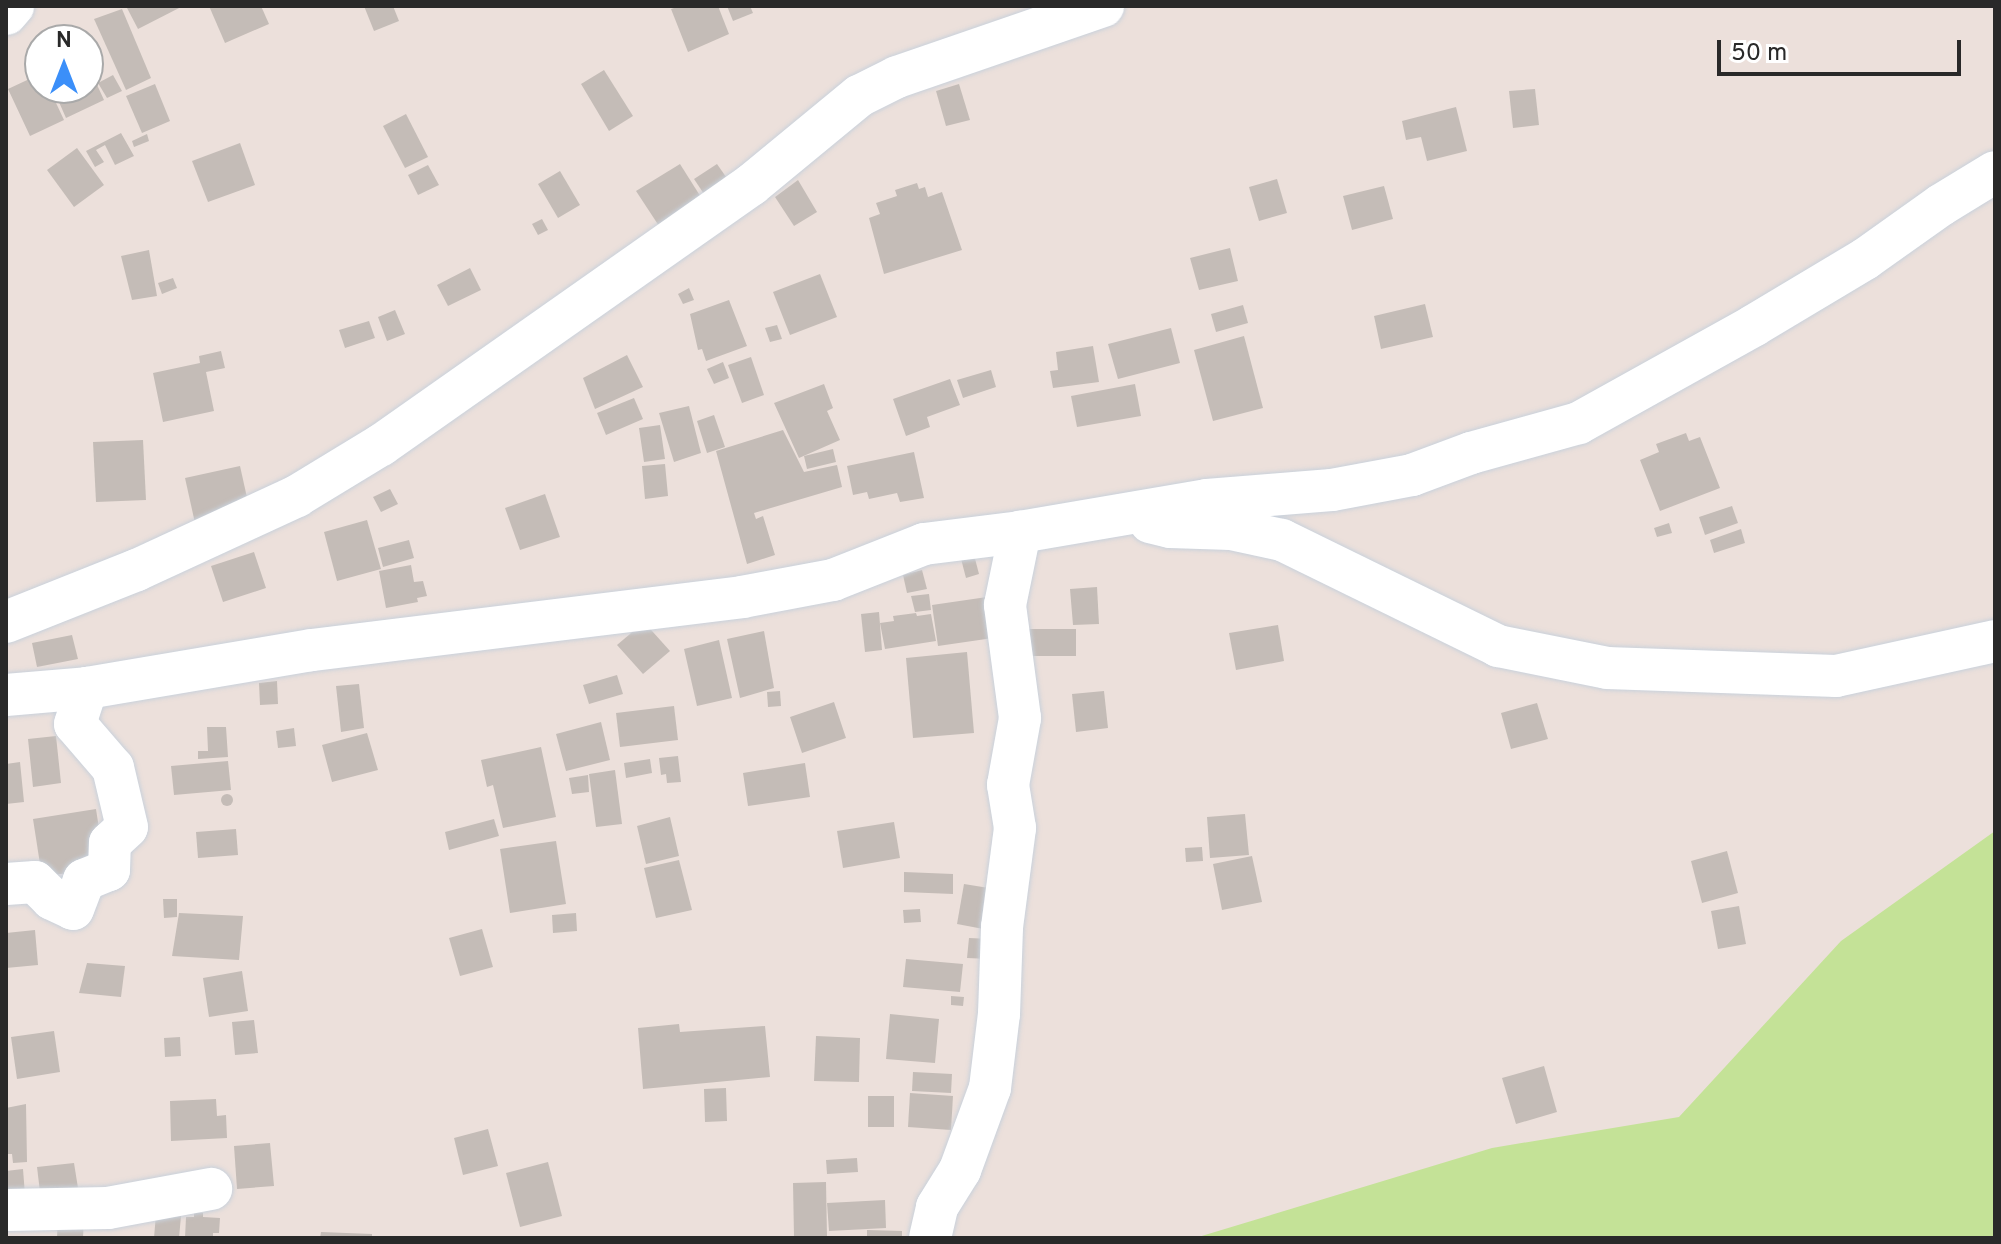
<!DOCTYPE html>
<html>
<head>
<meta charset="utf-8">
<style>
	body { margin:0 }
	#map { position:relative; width:2001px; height:1244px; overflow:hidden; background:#ece0db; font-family:Overpass,sans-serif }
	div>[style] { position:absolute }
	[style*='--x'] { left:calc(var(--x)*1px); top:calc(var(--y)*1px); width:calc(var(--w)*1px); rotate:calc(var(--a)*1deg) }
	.green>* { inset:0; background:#c4e297 }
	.building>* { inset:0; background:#c4bcb7 }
	.round { border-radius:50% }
	.roads { filter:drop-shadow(0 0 2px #c9d1db) drop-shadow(0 0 2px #c9d1db) }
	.minor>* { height:42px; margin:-21px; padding:0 21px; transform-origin:21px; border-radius:21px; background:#fff }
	span { translate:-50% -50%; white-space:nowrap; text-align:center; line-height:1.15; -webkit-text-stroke:7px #fff; paint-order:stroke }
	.frame { position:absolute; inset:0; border:8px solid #292929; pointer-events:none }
	.north { position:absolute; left:24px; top:24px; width:80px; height:80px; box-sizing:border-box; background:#fff; border:2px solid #a9a9a9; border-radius:50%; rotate:0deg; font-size:22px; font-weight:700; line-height:32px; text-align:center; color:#292929 }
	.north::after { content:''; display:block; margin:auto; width:28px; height:36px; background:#3b8ff9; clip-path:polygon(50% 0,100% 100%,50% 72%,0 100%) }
	.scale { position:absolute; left:1717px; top:40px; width:244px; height:36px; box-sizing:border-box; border:4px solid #292929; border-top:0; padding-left:10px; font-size:24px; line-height:28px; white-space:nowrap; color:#292929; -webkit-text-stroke:6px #fff; paint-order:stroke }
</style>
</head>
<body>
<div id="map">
	<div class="green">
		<i style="clip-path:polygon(1995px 831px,1995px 1238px,1195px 1238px,1492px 1148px,1679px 1117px,1841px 941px)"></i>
	</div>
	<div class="building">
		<i style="clip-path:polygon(126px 6px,183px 6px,138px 29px)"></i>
		<i style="clip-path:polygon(209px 6px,261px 6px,269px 24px,225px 43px)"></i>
		<i style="clip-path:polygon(364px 6px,393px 6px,399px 21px,374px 31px)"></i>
		<i style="clip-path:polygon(680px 6px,718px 6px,729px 34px,688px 52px,671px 9px)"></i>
		<i style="clip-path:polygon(727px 6px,750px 6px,753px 13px,733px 21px)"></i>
		<i style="clip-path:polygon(122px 9px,151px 78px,126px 90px,94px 19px)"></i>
		<i style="clip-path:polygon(74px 27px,80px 40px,44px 40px)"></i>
		<i style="clip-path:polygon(604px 70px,633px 116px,609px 131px,581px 84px)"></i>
		<i style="clip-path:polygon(40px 74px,40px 88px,49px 88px,64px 120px,30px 136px,8px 89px)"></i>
		<i style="clip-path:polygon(113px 75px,122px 91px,107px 98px,98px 83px)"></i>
		<i style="clip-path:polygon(93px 76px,104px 100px,66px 118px,55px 93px,67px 88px,88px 88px,88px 78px)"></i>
		<i style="clip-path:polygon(155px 84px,170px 121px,142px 133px,126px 96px)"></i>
		<i style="clip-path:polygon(959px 84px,970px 120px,946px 126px,936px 91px)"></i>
		<i style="clip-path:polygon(1535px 89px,1539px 125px,1513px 128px,1509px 91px)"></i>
		<i style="clip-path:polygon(1456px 107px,1467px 151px,1427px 161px,1421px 137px,1406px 140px,1402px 121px)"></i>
		<i style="clip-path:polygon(406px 114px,428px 157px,405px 168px,383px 126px)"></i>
		<i style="clip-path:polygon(121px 133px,134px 156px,115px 165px,105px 145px,96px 150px,104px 162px,95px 167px,86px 151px)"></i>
		<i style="clip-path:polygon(147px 134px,149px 141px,134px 147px,132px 141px)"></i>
		<i style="clip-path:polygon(240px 143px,255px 185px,208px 202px,192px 161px)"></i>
		<i style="clip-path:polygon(77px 148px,104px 185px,74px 207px,47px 170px)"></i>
		<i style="clip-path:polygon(680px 164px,704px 202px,661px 229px,636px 191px)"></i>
		<i style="clip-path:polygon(717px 164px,731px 184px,708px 200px,694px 179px)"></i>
		<i style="clip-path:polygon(428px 165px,439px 185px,418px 195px,408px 175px)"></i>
		<i style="clip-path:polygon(560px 171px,580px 205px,558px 218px,538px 184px)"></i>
		<i style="clip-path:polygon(1277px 179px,1287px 213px,1259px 221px,1249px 187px)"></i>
		<i style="clip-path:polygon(798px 180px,817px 212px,794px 226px,775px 197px)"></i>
		<i style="clip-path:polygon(917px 183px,919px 189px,925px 187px,928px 197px,942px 192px,962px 250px,884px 274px,869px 218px,880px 214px,876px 203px,897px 196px,895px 190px)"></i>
		<i style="clip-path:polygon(1384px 186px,1393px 219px,1352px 230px,1343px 196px)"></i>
		<i style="clip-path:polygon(542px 219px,548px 230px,538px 235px,532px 224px)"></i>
		<i style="clip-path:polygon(1230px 248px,1238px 281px,1199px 290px,1190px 258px)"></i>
		<i style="clip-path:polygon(149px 250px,157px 296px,132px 300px,121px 256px)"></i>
		<i style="clip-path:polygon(470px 268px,481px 290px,448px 306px,437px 285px)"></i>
		<i style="clip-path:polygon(820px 274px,837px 317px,790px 335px,773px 292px)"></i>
		<i style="clip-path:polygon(173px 278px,177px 288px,162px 294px,158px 283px)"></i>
		<i style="clip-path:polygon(689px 288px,694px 300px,683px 304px,678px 294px)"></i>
		<i style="clip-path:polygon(729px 300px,747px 346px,706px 361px,702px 349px,698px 350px,690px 314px)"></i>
		<i style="clip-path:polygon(1425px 304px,1433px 337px,1381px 349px,1374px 316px)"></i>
		<i style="clip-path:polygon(1243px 305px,1248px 323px,1216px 332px,1211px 314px)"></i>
		<i style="clip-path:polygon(395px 310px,405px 334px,387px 341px,378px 317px)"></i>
		<i style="clip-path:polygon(369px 321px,375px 338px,345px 348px,339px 330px)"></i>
		<i style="clip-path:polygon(777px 325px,782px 339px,770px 342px,765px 328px)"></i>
		<i style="clip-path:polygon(1171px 328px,1180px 363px,1118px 379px,1108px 344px)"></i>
		<i style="clip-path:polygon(1244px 336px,1263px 408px,1213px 421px,1194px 350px)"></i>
		<i style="clip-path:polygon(1093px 346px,1099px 382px,1053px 388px,1050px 371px,1058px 370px,1056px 352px)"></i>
		<i style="clip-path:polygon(221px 351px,225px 368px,206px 372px,214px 411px,163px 422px,153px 373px,200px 363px,199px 356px)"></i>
		<i style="clip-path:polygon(627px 355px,643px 387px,595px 409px,583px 378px)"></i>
		<i style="clip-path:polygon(751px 357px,764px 395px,742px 403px,728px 365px)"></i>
		<i style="clip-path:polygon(723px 362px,729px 378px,714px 384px,707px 369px)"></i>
		<i style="clip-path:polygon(991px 370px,996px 387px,963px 398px,957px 380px)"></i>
		<i style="clip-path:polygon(950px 379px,960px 405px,927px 417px,930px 427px,906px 436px,893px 399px)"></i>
		<i style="clip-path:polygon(824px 384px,833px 408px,827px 411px,840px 440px,799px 458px,774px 403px)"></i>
		<i style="clip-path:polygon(1135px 384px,1141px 416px,1077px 427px,1071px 396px)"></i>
		<i style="clip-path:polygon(634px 398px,643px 419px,606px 435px,597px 413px)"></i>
		<i style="clip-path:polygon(689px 406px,701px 453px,674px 462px,659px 413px)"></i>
		<i style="clip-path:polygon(714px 415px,725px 447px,707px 453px,697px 421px)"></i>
		<i style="clip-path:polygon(660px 425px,665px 459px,644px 462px,639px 428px)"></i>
		<i style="clip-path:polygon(783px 430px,804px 472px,837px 465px,842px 487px,754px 513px,756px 519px,763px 516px,775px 555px,747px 564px,716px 451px)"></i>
		<i style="clip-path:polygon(1686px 433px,1689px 441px,1700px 437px,1720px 488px,1660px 511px,1640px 460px,1659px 452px,1656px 444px)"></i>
		<i style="clip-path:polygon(143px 440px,146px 500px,96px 502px,93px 442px)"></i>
		<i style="clip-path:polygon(833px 449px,836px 462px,807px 469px,804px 456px)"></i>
		<i style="clip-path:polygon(914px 452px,924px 498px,900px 502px,897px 493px,869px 499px,867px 492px,853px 495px,847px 466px)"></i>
		<i style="clip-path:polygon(665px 464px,668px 496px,645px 499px,642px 466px)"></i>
		<i style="clip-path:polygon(240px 466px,250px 511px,195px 523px,185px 478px)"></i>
		<i style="clip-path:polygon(390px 489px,398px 504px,381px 512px,373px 497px)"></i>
		<i style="clip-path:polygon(545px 494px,560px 537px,520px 550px,505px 508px)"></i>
		<i style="clip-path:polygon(1732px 506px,1738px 523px,1705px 535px,1699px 517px)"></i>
		<i style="clip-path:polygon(367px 520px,381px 569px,337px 581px,324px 532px)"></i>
		<i style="clip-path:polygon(1669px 523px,1672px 533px,1657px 537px,1654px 528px)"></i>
		<i style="clip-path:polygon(1741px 529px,1745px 543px,1714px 553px,1710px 540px)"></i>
		<i style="clip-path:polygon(409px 540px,414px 558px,383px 567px,378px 548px)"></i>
		<i style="clip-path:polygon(973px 551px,979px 574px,966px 578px,960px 555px)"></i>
		<i style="clip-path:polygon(254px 552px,266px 588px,223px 602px,211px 566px)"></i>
		<i style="clip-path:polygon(411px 565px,414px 582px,423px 581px,427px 596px,417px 598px,418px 602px,386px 608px,379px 571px)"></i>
		<i style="clip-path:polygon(922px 570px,927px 589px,907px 593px,903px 575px)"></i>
		<i style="clip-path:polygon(1097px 587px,1099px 624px,1073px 625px,1070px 589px)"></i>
		<i style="clip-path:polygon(929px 594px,931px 610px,915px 612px,911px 596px)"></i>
		<i style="clip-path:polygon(987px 597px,993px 638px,938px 646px,932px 605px)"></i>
		<i style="clip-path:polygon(879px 612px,882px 650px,865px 652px,861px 614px)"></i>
		<i style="clip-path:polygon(916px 613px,917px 616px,931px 614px,936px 641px,885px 649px,880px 623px,894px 621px,893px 616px)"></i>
		<i style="clip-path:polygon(644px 622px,670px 651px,643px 674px,617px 645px)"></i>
		<i style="clip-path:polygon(1278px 625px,1284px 661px,1236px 670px,1229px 633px)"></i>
		<i style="clip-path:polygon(1022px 629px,1076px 629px,1076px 656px,1022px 656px)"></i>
		<i style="clip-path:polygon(764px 631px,774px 688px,740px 698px,727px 639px)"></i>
		<i style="clip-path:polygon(72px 635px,78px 659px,37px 667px,32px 643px)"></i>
		<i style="clip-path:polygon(719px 640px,732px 698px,697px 706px,684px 649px)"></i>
		<i style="clip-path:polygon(967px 652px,974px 733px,913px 738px,906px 658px)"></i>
		<i style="clip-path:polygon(617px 675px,623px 694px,589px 704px,583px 685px)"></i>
		<i style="clip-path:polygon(277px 681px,278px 704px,260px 705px,259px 683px)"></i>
		<i style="clip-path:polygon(359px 684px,364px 728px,341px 732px,336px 686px)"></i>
		<i style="clip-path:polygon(780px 691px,781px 706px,768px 707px,767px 692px)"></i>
		<i style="clip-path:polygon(1104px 691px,1108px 728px,1076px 732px,1072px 694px)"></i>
		<i style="clip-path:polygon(834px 702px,846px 738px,802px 753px,790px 717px)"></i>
		<i style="clip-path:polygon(1537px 703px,1548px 739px,1511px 749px,1501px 713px)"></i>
		<i style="clip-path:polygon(674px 706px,678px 740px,620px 747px,616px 713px)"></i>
		<i style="clip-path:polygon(601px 722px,610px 760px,566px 771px,556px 734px)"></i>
		<i style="clip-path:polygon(207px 727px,226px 727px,228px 757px,198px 759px,198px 751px,208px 751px)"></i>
		<i style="clip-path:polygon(294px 728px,296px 746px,278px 748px,276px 731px)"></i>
		<i style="clip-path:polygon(367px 733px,378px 770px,332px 782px,322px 745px)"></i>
		<i style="clip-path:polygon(56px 736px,61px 783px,33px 787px,28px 739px)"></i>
		<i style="clip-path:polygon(541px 747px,556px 817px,503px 828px,493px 785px,487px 787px,481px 760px)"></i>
		<i style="clip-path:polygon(678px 756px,681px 782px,667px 783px,666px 774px,661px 775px,659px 758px)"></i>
		<i style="clip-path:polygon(650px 759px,652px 773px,626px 778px,624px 763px)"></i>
		<i style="clip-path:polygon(228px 761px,231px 790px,174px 795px,171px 766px)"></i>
		<i style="clip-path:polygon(20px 762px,24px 802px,6px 804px,6px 764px)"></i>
		<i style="clip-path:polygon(805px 763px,810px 797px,748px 806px,743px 773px)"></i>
		<i style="clip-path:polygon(615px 770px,622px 824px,596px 827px,589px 774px)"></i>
		<i style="clip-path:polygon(588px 775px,589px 792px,572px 794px,569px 778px)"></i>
		<i class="round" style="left:221px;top:794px;width:12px;height:12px"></i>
		<i style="clip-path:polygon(96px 809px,105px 867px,42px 877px,33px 819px)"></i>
		<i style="clip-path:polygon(1245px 814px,1249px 855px,1210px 858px,1207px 817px)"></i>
		<i style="clip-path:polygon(670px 817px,679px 856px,646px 864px,637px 826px)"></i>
		<i style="clip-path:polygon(494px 819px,499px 836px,449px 850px,445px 832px)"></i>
		<i style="clip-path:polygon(894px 822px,900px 858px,843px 868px,837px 831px)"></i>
		<i style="clip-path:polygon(236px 829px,238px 855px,198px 858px,196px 832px)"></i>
		<i style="clip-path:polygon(556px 841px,566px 904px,510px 913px,500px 849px)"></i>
		<i style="clip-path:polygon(1202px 847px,1203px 861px,1186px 862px,1185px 848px)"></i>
		<i style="clip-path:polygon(1727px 851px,1738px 893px,1702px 903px,1691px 861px)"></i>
		<i style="clip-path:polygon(1252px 856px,1262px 902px,1222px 910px,1213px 864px)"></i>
		<i style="clip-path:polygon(679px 860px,692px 910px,656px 918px,644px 868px)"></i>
		<i style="clip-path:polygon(904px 872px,953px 874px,953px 894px,904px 892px)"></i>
		<i style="clip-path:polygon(964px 884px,1001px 890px,994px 931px,957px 924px)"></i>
		<i style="clip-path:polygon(163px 899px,177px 899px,177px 917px,164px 918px)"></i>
		<i style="clip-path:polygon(1739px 906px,1746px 944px,1718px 949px,1711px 911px)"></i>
		<i style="clip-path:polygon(920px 909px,921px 922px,904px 923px,903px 910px)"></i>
		<i style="clip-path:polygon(179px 913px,243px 916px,239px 960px,172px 956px)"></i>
		<i style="clip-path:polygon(576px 913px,577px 931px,553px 933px,552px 915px)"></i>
		<i style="clip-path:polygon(482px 929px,493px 967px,460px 976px,449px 938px)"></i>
		<i style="clip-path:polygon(35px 930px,38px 965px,6px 968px,6px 933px)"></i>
		<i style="clip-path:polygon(969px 938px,991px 939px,990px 959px,967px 958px)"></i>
		<i style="clip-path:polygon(906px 959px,963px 964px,960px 992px,903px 987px)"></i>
		<i style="clip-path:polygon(87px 963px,125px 966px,121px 997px,79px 993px)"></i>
		<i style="clip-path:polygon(242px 971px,248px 1011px,209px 1017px,203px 978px)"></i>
		<i style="clip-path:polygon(951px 996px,964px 997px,963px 1006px,951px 1005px)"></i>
		<i style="clip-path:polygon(890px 1014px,939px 1019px,935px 1063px,886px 1059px)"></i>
		<i style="clip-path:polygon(254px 1020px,258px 1053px,235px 1055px,232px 1022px)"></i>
		<i style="clip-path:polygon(679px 1024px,680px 1032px,765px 1026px,770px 1077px,643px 1089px,638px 1028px)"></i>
		<i style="clip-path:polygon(54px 1031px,60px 1072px,17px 1079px,11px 1037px)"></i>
		<i style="clip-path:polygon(816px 1036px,860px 1038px,859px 1082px,814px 1081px)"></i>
		<i style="clip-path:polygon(180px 1037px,181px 1056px,165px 1057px,164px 1038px)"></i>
		<i style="clip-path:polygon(1544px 1066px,1557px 1112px,1516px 1124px,1502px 1078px)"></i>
		<i style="clip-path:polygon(913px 1072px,952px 1074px,951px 1093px,912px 1091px)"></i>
		<i style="clip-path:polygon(726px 1088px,727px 1121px,705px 1122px,704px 1089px)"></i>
		<i style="clip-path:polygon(910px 1093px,953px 1096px,951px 1130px,908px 1127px)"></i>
		<i style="clip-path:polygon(868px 1096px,894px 1096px,894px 1127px,868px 1127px)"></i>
		<i style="clip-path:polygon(216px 1099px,217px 1116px,226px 1115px,227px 1138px,171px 1141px,170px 1101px)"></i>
		<i style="clip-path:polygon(26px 1104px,27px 1162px,13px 1163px,12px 1154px,6px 1154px,6px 1108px)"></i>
		<i style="clip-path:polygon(488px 1129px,498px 1166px,463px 1175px,454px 1138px)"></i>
		<i style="clip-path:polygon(270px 1143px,274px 1186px,237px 1189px,234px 1146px)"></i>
		<i style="clip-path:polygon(857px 1158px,858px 1172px,827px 1174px,826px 1160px)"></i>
		<i style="clip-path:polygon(548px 1162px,562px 1216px,520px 1227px,506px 1173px)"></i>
		<i style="clip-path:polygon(74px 1163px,78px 1188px,40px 1192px,37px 1167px)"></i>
		<i style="clip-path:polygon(23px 1169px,25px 1195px,6px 1196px,6px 1171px)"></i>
		<i style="clip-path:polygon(826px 1182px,827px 1237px,794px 1237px,793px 1183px)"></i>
		<i style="clip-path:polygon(885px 1200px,886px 1228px,829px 1231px,827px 1203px)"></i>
		<i style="clip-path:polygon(194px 1212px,203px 1213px,203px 1217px,220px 1218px,219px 1233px,213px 1233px,213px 1238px,185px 1238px,186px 1217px,194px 1217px)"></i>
		<i style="clip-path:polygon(156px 1214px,181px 1216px,179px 1238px,154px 1238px)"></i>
		<i style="clip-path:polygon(58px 1217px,84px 1217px,83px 1238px,57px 1238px)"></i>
		<i style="clip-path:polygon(867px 1230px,902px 1231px,902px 1238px,867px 1238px)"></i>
		<i style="clip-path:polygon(321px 1232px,372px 1234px,372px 1238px,320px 1238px)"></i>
	</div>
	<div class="roads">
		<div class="minor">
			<i style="--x:6;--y:14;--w:11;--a:-49"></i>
			<i style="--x:1150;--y:522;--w:21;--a:14"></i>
			<i style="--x:1170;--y:527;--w:61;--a:1.9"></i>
			<i style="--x:1231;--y:529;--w:52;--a:12.2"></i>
			<i style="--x:1282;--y:540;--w:241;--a:26.1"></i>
			<i style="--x:1498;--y:646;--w:111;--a:11.4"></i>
			<i style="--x:1607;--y:668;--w:229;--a:2"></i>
			<i style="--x:1836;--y:676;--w:163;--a:-12.4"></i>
			<i style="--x:6;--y:622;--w:141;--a:-21.7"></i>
			<i style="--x:137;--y:570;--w:176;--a:-24.8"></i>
			<i style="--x:297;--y:496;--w:98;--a:-31.3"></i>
			<i style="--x:381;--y:445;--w:452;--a:-35.1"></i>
			<i style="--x:751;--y:185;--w:140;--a:-39.5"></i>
			<i style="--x:859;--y:96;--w:42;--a:-26.6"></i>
			<i style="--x:897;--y:77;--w:218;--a:-19"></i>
			<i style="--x:6;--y:695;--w:81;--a:-4.9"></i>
			<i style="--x:87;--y:688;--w:228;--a:-9.6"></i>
			<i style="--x:312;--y:650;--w:433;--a:-7"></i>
			<i style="--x:742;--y:597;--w:93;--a:-10.6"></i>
			<i style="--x:833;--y:580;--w:98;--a:-21.6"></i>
			<i style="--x:924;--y:544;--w:97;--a:-7.1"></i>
			<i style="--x:1020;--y:532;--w:190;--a:-9.7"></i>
			<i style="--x:1207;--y:500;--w:125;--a:-4.6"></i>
			<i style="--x:1332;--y:490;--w:81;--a:-10.6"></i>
			<i style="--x:1412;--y:475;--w:63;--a:-20.4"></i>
			<i style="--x:1471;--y:453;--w:112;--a:-15.5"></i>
			<i style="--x:1579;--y:423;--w:199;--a:-29.1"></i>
			<i style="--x:1753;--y:326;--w:131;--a:-30.9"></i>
			<i style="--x:1865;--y:259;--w:93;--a:-35.4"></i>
			<i style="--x:1941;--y:205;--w:63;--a:-31.4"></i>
			<i style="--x:6;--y:884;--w:29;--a:-4"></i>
			<i style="--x:35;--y:882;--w:24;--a:45"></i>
			<i style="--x:52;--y:899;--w:23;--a:25"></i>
			<i style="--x:73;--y:909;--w:31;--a:-69"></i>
			<i style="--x:84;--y:880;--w:27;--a:-22"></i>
			<i style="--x:109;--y:870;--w:27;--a:-88"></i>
			<i style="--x:110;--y:843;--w:23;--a:-43"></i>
			<i style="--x:127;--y:827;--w:61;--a:-103.3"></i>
			<i style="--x:113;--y:768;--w:58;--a:-130.8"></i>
			<i style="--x:75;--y:724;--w:38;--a:-72"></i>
			<i style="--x:6;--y:1210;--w:102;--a:-1.1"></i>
			<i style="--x:108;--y:1208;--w:105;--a:-10.5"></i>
			<i style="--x:930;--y:1238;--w:32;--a:-77"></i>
			<i style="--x:937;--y:1207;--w:44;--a:-58.1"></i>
			<i style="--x:960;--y:1170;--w:87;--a:-69.9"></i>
			<i style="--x:990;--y:1088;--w:75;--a:-83.1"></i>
			<i style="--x:999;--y:1014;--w:87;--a:-88"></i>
			<i style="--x:1002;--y:927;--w:100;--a:-82.5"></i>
			<i style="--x:1015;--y:828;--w:44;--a:-99.2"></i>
			<i style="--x:1008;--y:785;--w:68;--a:-79.8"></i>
			<i style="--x:1020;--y:718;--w:114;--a:-97.6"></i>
			<i style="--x:1005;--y:605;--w:75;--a:-78.4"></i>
		</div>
	</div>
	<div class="frame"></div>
	<div class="north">N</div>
	<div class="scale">50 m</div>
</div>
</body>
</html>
